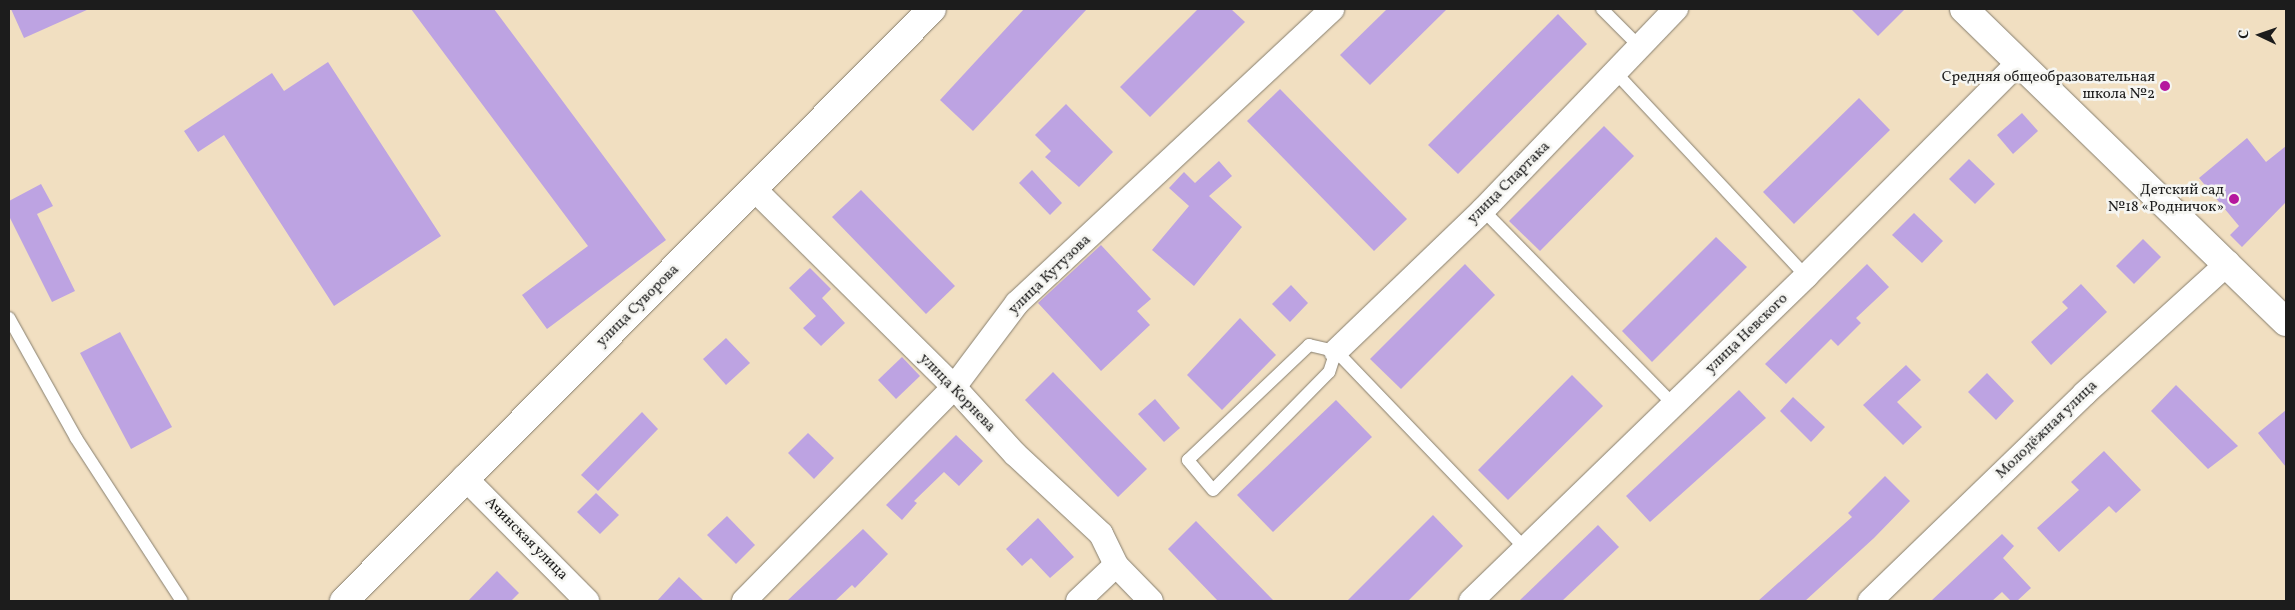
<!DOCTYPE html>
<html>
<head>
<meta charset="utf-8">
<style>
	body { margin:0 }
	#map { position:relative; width:2295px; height:610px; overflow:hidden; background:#f1dfc1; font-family:Vollkorn,serif }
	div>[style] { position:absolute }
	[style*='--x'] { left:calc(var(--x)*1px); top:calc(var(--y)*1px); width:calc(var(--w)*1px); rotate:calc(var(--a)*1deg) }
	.building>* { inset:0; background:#bda3e2 }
	.roads { filter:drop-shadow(0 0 1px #867e6e) drop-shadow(0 0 1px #867e6e) }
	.lane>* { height:12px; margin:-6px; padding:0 6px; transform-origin:6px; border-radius:6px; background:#fff }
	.street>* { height:24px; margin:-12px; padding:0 12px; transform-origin:12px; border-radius:12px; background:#fff }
	.secondary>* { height:28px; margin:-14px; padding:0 14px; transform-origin:14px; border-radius:14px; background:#fff }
	.dots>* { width:14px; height:14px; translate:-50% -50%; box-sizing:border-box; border:2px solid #f6f6f2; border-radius:50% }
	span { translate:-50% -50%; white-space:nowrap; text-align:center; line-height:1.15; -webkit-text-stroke:5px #f6f6f2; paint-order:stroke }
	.poi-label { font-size:15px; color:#1c1c1c }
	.right { translate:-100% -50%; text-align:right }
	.street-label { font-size:15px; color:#1c1c1c }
	.frame { position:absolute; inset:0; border:10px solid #1c1c1c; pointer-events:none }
	.north { position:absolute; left:2235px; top:10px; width:50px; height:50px; -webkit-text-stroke:4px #f6f6f2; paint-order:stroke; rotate:273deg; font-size:14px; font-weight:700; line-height:20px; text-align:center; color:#1c1c1c }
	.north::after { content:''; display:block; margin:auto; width:18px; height:22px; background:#1c1c1c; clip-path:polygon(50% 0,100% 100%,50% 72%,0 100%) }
</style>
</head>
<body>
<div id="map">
	<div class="building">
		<i style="clip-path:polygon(11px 9px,89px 9px,24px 38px)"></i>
		<i style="clip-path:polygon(411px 9px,494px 9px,666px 240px,547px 329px,522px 295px,588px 246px)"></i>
		<i style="clip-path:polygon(1024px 9px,1087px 9px,973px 131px,940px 100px)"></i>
		<i style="clip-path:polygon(1198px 9px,1231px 9px,1245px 22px,1150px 117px,1120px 87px)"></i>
		<i style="clip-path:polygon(1387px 9px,1447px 9px,1370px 85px,1340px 55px)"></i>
		<i style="clip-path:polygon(1851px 9px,1905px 9px,1878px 36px)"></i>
		<i style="clip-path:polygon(1558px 14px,1587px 44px,1458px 174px,1428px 145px)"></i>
		<i style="clip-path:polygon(328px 62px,441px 236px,334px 306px,224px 135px,198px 152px,184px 131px,272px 73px,284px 91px)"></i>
		<i style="clip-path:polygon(1280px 89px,1407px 219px,1374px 251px,1247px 121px)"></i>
		<i style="clip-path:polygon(1859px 98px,1890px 130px,1794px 224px,1763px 192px)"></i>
		<i style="clip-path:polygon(1066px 104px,1113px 152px,1079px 187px,1045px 157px,1051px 151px,1035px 135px)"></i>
		<i style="clip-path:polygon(2022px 113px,2038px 131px,2013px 154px,1997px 135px)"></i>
		<i style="clip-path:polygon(1604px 126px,1634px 156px,1540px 251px,1509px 221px)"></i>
		<i style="clip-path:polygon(2247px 138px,2266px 162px,2286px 146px,2286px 202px,2242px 247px,2230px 235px,2239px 226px,2199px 178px)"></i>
		<i style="clip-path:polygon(1969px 159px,1995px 184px,1975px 204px,1949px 179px)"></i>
		<i style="clip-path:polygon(1219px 161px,1232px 176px,1209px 196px,1242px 227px,1194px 286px,1152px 250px,1189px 206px,1169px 188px,1184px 172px,1195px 183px)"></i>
		<i style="clip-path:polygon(1032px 170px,1062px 203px,1050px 215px,1019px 183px)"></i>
		<i style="clip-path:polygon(41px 184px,53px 206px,37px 214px,75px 291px,52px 302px,9px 216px,9px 201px)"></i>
		<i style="clip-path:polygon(861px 190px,955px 286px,926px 314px,832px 217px)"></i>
		<i style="clip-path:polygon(1914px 213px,1943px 241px,1922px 263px,1892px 235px)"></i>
		<i style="clip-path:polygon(1716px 237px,1747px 267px,1652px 362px,1622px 331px)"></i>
		<i style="clip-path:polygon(2143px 239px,2161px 257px,2134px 284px,2116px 266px)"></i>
		<i style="clip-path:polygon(1101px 245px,1151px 299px,1137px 311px,1150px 325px,1101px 371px,1038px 303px)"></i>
		<i style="clip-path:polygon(1465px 264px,1495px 295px,1401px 389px,1370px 359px)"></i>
		<i style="clip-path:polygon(1867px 264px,1889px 287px,1856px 318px,1861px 323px,1838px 346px,1831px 339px,1786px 384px,1765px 364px)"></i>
		<i style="clip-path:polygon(810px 268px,831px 289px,822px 298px,845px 323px,821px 346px,803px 328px,816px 316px,789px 288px)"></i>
		<i style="clip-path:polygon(2081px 284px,2107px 312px,2051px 365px,2031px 342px,2068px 308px,2062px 302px)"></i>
		<i style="clip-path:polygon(1291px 285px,1308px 303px,1290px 322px,1272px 304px)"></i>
		<i style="clip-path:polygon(1240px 318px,1276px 355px,1222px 410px,1187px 375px)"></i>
		<i style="clip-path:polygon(120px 332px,172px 427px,131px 449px,80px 353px)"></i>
		<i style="clip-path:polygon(726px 338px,750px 363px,726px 385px,703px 359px)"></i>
		<i style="clip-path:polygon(902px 357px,920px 376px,896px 399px,878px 380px)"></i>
		<i style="clip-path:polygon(1906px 365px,1921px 380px,1897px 402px,1922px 427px,1903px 445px,1863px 405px)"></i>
		<i style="clip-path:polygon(1053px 372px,1147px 469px,1118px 497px,1025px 400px)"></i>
		<i style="clip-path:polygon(1987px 373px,2014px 401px,1996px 420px,1968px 392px)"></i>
		<i style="clip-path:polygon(1572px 375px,1603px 406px,1508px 500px,1478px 470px)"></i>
		<i style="clip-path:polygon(2176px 385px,2238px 446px,2208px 469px,2151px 411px)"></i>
		<i style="clip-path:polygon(1739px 390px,1766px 418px,1650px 522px,1626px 496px)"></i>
		<i style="clip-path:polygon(1793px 397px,1825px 427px,1811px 442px,1780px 411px)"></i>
		<i style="clip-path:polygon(1155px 399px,1180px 428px,1164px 442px,1138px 414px)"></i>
		<i style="clip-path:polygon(1336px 400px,1372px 437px,1273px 532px,1237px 495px)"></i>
		<i style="clip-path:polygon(2286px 410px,2286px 467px,2258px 433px)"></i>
		<i style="clip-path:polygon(642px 412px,658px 429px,598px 491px,581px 475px)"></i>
		<i style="clip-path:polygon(808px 433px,834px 458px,814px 479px,788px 453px)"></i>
		<i style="clip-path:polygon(956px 435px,983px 461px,959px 486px,944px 472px,914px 501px,917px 503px,902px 520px,886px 505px)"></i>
		<i style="clip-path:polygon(2104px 451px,2141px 490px,2116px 513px,2109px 506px,2059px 552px,2037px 528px,2079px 490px,2071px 482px)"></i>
		<i style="clip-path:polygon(1885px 476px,1910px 501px,1874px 538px,1805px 601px,1758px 601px,1852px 517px,1848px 513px)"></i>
		<i style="clip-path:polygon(596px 493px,619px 515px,600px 534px,577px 512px)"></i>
		<i style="clip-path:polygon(1433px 515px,1463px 546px,1408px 601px,1347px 601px)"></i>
		<i style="clip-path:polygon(727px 516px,755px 545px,736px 564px,707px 535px)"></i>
		<i style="clip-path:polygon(1038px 518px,1074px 557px,1050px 578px,1031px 558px,1022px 566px,1006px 549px)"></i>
		<i style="clip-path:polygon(1196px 521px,1274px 601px,1218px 601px,1168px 549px)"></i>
		<i style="clip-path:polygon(1598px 525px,1619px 547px,1562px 601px,1519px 601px)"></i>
		<i style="clip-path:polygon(863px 529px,888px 554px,855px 588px,852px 585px,835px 601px,787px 601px)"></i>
		<i style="clip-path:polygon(2002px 534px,2014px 546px,2003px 558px,2031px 588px,2017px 601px,2011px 601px,2002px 592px,1992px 601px,1931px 601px)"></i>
		<i style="clip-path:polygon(497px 571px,519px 593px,511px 601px,468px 601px)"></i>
		<i style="clip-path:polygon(679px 577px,704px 601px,657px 601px)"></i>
	</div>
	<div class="roads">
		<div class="lane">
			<i style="--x:1602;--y:9;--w:55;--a:45"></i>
			<i style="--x:1616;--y:73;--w:278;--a:46.9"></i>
			<i style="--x:1483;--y:210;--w:273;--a:45.6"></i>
			<i style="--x:9;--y:318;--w:137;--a:60.8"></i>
			<i style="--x:76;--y:438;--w:194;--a:57"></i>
			<i style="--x:1336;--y:351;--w:22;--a:108"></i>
			<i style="--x:1329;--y:372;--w:165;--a:134.5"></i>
			<i style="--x:1213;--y:490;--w:39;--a:-130"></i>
			<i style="--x:1188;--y:460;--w:167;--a:-43.5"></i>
			<i style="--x:1309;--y:345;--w:28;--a:13"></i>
			<i style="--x:1336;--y:351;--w:273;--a:46.2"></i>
		</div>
		<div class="street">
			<i style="--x:755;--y:190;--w:280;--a:44.7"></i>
			<i style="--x:954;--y:387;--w:91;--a:47.7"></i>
			<i style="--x:1015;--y:454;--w:117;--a:42.9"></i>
			<i style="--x:1101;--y:534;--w:34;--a:64"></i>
			<i style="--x:1116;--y:565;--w:50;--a:45.8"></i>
			<i style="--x:1336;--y:351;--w:204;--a:-43.8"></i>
			<i style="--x:1483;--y:210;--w:279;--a:-46.2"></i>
			<i style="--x:464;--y:477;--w:175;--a:45.2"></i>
			<i style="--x:744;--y:601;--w:300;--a:-45.5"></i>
			<i style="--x:954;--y:387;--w:105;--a:-53.1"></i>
			<i style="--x:1017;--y:303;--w:431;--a:-43"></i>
			<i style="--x:1078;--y:601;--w:52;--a:-43.5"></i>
			<i style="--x:1471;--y:601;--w:467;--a:-44.1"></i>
			<i style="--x:1806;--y:276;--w:301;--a:-45.1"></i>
			<i style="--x:1870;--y:601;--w:298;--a:-44"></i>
			<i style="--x:2084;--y:394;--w:195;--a:-42.3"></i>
		</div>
		<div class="secondary">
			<i style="--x:1964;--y:9;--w:449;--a:44.2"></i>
			<i style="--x:344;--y:601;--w:834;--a:-45.19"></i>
		</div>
	</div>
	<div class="dots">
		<i style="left:2165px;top:86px;background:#b5179e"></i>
		<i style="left:2234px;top:199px;background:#b5179e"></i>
	</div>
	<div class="poi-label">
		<span class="right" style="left:2155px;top:86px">Средняя общеобразовательная<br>школа №2</span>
		<span class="right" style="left:2224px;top:199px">Детский сад<br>№18 «Родничок»</span>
	</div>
	<div class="street-label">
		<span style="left:1509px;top:183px;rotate:-45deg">улица Спартака</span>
		<span style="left:1050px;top:275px;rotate:-44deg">улица Кутузова</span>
		<span style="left:638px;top:306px;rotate:-45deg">улица Суворова</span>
		<span style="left:1747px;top:334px;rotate:-44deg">улица Невского</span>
		<span style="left:957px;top:393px;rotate:46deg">улица Корнева</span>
		<span style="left:2047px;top:430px;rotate:-44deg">Молодёжная улица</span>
		<span style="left:526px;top:539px;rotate:45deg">Ачинская улица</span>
	</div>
	<div class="frame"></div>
	<div class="north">С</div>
</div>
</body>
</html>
